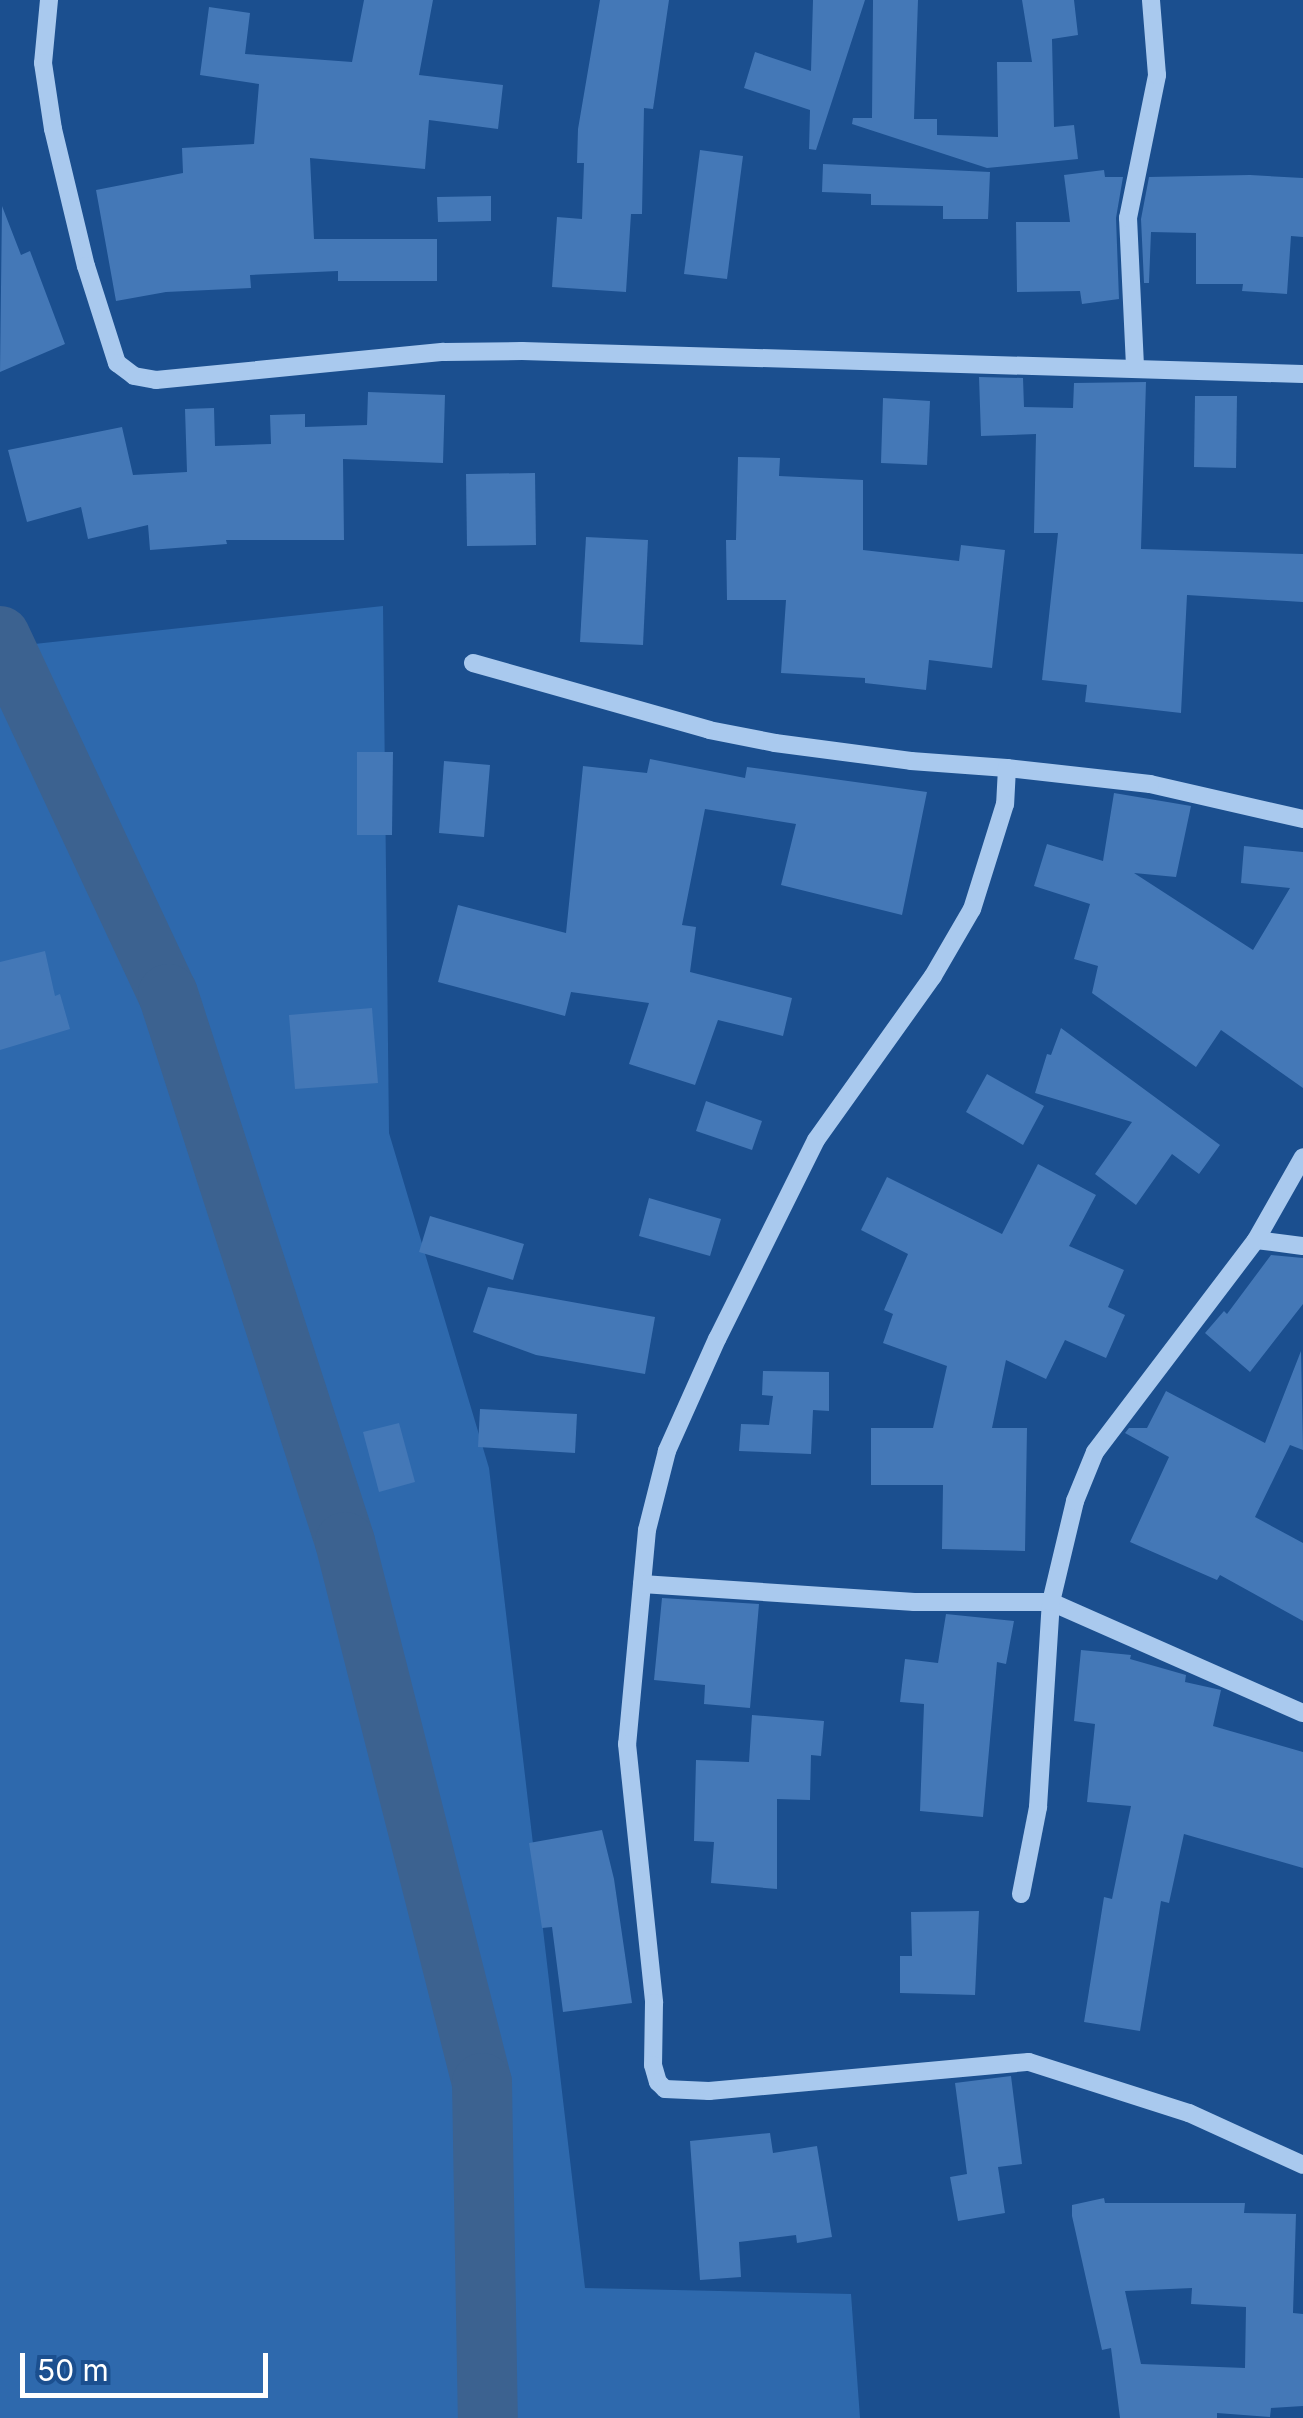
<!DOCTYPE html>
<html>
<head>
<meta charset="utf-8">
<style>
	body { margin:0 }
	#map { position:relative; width:1303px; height:2418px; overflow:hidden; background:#1b4f8f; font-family:Inter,sans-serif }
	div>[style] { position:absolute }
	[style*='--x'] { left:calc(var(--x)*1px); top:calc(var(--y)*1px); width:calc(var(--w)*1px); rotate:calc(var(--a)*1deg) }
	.green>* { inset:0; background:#2e69ad }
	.river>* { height:60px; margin:-30px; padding:0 30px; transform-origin:30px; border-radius:30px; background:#3c6290 }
	.building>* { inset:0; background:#4478b7 }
	.minor>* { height:18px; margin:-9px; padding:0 9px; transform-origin:9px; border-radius:9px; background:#a9c9ee }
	span { translate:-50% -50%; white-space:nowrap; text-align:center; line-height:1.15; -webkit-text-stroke:9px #1b4f8f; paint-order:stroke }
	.scale { position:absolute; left:20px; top:2353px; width:248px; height:45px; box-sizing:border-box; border:5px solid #fff; border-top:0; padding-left:12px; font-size:30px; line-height:35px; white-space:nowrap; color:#fff; -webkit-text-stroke:8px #1b4f8f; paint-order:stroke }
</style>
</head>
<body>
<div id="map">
	<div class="green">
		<i style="clip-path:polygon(383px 606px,389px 1133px,489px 1468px,585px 2288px,851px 2294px,860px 2418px,0 2418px,0 637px,7px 647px)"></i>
	</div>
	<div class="river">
		<i style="--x:0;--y:636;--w:395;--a:64.9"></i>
		<i style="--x:168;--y:994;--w:576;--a:72.1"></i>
		<i style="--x:345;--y:1542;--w:558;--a:75.79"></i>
		<i style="--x:482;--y:2083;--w:335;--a:89"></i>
	</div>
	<div class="building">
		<i style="clip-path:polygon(364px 0,433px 0,419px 75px,503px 85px,498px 129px,429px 120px,425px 169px,310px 158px,314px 239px,437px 239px,437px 281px,338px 281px,338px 271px,250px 275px,251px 288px,166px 292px,116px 301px,96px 190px,183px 173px,182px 148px,254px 144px,259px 84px,200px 75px,209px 7px,250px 13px,245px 54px,352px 62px)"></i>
		<i style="clip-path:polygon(600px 0,669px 0,653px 109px,644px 108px,642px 214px,631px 214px,626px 292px,552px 287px,557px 217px,582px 219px,584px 163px,577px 163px,578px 129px)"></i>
		<i style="clip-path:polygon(813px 0,865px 0,816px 150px,809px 149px,810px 110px,744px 88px,755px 52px,811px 71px)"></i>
		<i style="clip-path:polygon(873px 0,918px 0,914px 119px,937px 119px,937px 135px,998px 137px,997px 62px,1032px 62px,1022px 0,1074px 0,1078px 35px,1052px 39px,1054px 127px,1074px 125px,1078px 159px,987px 168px,852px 124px,853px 118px,872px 118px)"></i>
		<i style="clip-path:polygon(700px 150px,743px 156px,727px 279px,684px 274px)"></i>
		<i style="clip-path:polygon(823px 164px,990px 172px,988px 219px,943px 219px,943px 206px,871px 205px,871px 194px,822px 192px)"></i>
		<i style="clip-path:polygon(1104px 170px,1105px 177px,1123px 177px,1116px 218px,1119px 299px,1082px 304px,1080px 291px,1017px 292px,1016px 222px,1070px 222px,1064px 175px)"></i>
		<i style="clip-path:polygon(1250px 175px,1303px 178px,1303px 237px,1291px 236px,1287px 294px,1242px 291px,1243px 284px,1196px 284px,1196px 233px,1151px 232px,1149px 283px,1144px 283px,1141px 219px,1149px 177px)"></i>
		<i style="clip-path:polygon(491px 196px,491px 221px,438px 222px,437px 197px)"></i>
		<i style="clip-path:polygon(2px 206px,21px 255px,30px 251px,65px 344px,0 372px)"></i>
		<i style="clip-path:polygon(979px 377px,1023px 378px,1024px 407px,1073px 408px,1074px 383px,1146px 382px,1141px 549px,1303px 554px,1303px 602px,1187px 595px,1181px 713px,1085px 702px,1087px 685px,1042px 680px,1058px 533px,1034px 533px,1036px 434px,981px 436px)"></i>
		<i style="clip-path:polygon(368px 392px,445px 395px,443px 463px,343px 459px,344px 540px,226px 540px,227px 544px,150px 550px,148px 525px,88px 539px,81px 507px,27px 522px,8px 450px,122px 427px,133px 475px,187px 472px,185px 409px,214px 408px,215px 446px,271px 444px,270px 415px,305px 414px,305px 427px,367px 425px)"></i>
		<i style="clip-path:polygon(1195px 396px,1237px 396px,1236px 468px,1194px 467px)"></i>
		<i style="clip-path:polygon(883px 398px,930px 401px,927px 465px,881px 463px)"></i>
		<i style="clip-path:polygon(738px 457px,780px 458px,779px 476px,863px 480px,863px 550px,959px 561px,961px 545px,1005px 550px,992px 668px,929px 660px,926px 690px,865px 683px,865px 678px,781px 673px,786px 600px,727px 600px,726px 540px,736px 540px)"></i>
		<i style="clip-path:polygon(535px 473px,536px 545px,467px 546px,466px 474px)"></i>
		<i style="clip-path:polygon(586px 537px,648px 540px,643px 645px,580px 642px)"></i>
		<i style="clip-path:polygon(357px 752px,393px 752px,392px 835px,357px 835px)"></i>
		<i style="clip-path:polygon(650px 759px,745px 778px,747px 767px,927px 792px,902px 915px,781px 885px,796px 824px,705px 809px,682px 925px,696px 927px,690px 972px,792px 998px,783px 1036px,718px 1020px,695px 1085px,629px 1064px,649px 1003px,571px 992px,565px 1016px,438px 982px,458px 905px,566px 933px,583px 766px,647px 773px)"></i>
		<i style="clip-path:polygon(444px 761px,490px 765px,484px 837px,439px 833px)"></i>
		<i style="clip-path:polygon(1114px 793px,1191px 806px,1176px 877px,1134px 873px,1253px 950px,1290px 888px,1241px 883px,1244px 846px,1303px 852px,1303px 1088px,1221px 1030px,1196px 1067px,1092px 993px,1098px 966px,1074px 959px,1090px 904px,1034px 886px,1047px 844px,1103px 861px)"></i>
		<i style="clip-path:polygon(45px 951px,55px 996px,60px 994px,70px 1029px,0 1050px,0 962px)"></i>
		<i style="clip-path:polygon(372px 1008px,378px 1083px,295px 1089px,289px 1015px)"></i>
		<i style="clip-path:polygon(1061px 1028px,1220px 1145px,1199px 1174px,1172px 1154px,1136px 1205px,1095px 1174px,1132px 1122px,1035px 1093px,1047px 1054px,1051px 1055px)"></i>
		<i style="clip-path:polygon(987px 1074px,1044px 1106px,1023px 1145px,966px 1112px)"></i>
		<i style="clip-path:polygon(706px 1101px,762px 1121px,752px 1150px,696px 1131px)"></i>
		<i style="clip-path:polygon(1038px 1164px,1096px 1195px,1069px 1246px,1124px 1270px,1108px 1307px,1125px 1315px,1106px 1358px,1065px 1340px,1046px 1379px,1006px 1360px,992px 1428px,1027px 1428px,1025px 1551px,942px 1549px,943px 1485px,871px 1485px,871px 1428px,933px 1428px,947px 1366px,883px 1343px,893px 1314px,884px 1310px,908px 1254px,861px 1230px,887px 1177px,1002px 1234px)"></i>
		<i style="clip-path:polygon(649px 1198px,721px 1219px,710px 1256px,639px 1236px)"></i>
		<i style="clip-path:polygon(430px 1216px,524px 1244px,513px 1280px,419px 1252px)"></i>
		<i style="clip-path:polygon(1271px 1255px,1303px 1258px,1303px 1304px,1250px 1372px,1205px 1333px,1224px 1311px,1227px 1314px)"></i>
		<i style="clip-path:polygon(488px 1287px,655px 1317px,645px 1374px,536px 1355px,473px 1332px)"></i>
		<i style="clip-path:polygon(1301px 1351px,1303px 1450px,1290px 1445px,1255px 1517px,1303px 1543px,1303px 1621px,1220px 1575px,1217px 1580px,1130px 1542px,1169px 1457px,1125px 1433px,1129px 1428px,1147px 1428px,1166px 1391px,1265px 1443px)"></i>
		<i style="clip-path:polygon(763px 1371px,829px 1372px,829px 1411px,813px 1410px,811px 1454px,739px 1451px,741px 1424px,769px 1425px,773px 1396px,762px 1395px)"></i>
		<i style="clip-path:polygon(480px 1409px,577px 1414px,575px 1453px,478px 1447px)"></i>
		<i style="clip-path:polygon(399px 1423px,415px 1482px,379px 1492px,363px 1432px)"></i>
		<i style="clip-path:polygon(662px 1598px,759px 1604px,750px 1708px,704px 1704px,705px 1685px,654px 1680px)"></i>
		<i style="clip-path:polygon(946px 1614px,1014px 1621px,1006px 1664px,997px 1662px,983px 1817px,920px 1811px,924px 1704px,900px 1702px,905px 1659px,938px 1663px)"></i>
		<i style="clip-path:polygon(1081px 1650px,1131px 1655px,1130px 1659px,1186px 1675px,1185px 1682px,1221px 1690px,1213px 1726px,1303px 1752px,1303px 1868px,1184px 1834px,1169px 1903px,1161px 1901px,1140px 2031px,1084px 2022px,1104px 1897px,1112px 1899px,1131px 1806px,1087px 1802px,1095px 1724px,1074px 1721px)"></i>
		<i style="clip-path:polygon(752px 1715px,824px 1721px,821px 1756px,811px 1755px,810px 1800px,777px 1799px,777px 1889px,711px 1883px,714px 1842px,694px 1841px,696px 1760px,749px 1762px)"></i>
		<i style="clip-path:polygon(602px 1830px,614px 1879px,632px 2003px,563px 2012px,552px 1927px,542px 1928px,529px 1843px)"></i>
		<i style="clip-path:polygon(979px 1911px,975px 1995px,900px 1993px,900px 1956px,912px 1956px,911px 1912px)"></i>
		<i style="clip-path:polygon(1011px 2076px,1022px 2164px,998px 2167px,1005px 2213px,958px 2221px,950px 2177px,967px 2174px,955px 2083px)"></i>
		<i style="clip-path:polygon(770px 2133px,773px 2153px,817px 2146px,832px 2237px,797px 2243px,796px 2235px,739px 2242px,741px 2277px,700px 2280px,690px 2141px)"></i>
		<i style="clip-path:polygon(evenodd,1104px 2198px,1105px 2203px,1245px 2203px,1244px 2213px,1296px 2214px,1293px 2313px,1303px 2314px,1303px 2406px,1271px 2408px,1270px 2417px,1217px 2413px,1217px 2418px,1120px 2418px,1111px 2348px,1102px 2350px,1072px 2216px,1072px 2205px,1104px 2198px,1192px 2288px,1191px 2304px,1246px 2307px,1245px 2368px,1141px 2364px,1125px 2291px,1192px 2288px)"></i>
	</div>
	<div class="minor">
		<i style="--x:49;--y:0;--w:63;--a:95.4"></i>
		<i style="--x:43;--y:63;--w:67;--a:81.4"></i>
		<i style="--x:53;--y:129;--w:141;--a:76.5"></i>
		<i style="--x:86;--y:266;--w:102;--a:72.3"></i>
		<i style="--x:117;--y:363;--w:21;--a:37"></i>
		<i style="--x:134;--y:376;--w:22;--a:10"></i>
		<i style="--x:156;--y:380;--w:289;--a:-5.6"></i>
		<i style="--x:444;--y:352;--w:78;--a:-0.7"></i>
		<i style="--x:522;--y:351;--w:781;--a:1.69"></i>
		<i style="--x:1135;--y:366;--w:148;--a:-92.7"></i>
		<i style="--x:1128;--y:218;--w:146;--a:-78.5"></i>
		<i style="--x:1157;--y:75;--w:75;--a:-94.6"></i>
		<i style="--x:473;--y:663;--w:245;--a:15.8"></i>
		<i style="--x:709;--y:730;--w:67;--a:11.1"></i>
		<i style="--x:775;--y:743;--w:137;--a:7.5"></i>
		<i style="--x:911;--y:761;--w:96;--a:4.2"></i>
		<i style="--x:1303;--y:819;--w:157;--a:-167.1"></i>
		<i style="--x:1150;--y:784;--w:144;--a:-173.6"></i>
		<i style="--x:1007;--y:768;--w:36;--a:93"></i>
		<i style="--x:1005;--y:804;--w:110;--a:107.4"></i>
		<i style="--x:972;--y:909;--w:78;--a:120.2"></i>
		<i style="--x:933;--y:976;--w:201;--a:125.5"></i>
		<i style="--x:816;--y:1140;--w:222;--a:116.4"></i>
		<i style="--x:717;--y:1339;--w:123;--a:114.1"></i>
		<i style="--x:667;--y:1451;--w:81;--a:104.2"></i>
		<i style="--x:647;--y:1530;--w:215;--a:95.3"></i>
		<i style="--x:627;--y:1744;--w:260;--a:84"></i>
		<i style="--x:654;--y:2003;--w:62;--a:90.9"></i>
		<i style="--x:653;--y:2065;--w:18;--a:74"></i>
		<i style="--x:658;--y:2082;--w:10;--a:45"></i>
		<i style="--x:665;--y:2089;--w:44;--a:2.6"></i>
		<i style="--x:709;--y:2091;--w:321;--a:-5.2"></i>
		<i style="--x:1029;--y:2062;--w:168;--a:17.7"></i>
		<i style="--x:1189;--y:2113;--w:125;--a:24.5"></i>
		<i style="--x:1256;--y:1240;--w:47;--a:7.3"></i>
		<i style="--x:642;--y:1584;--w:273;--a:3.8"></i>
		<i style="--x:914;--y:1602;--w:137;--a:0"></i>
		<i style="--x:1051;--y:1602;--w:275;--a:23.8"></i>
		<i style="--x:1021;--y:1894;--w:89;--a:-78.9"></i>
		<i style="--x:1038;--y:1807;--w:205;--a:-86.4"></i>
		<i style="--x:1051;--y:1602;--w:104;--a:-76.6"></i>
		<i style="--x:1075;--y:1501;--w:53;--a:-67.8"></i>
		<i style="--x:1095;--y:1452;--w:266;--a:-52.8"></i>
		<i style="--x:1256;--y:1240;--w:95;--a:-60.5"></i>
	</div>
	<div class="scale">50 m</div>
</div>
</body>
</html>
